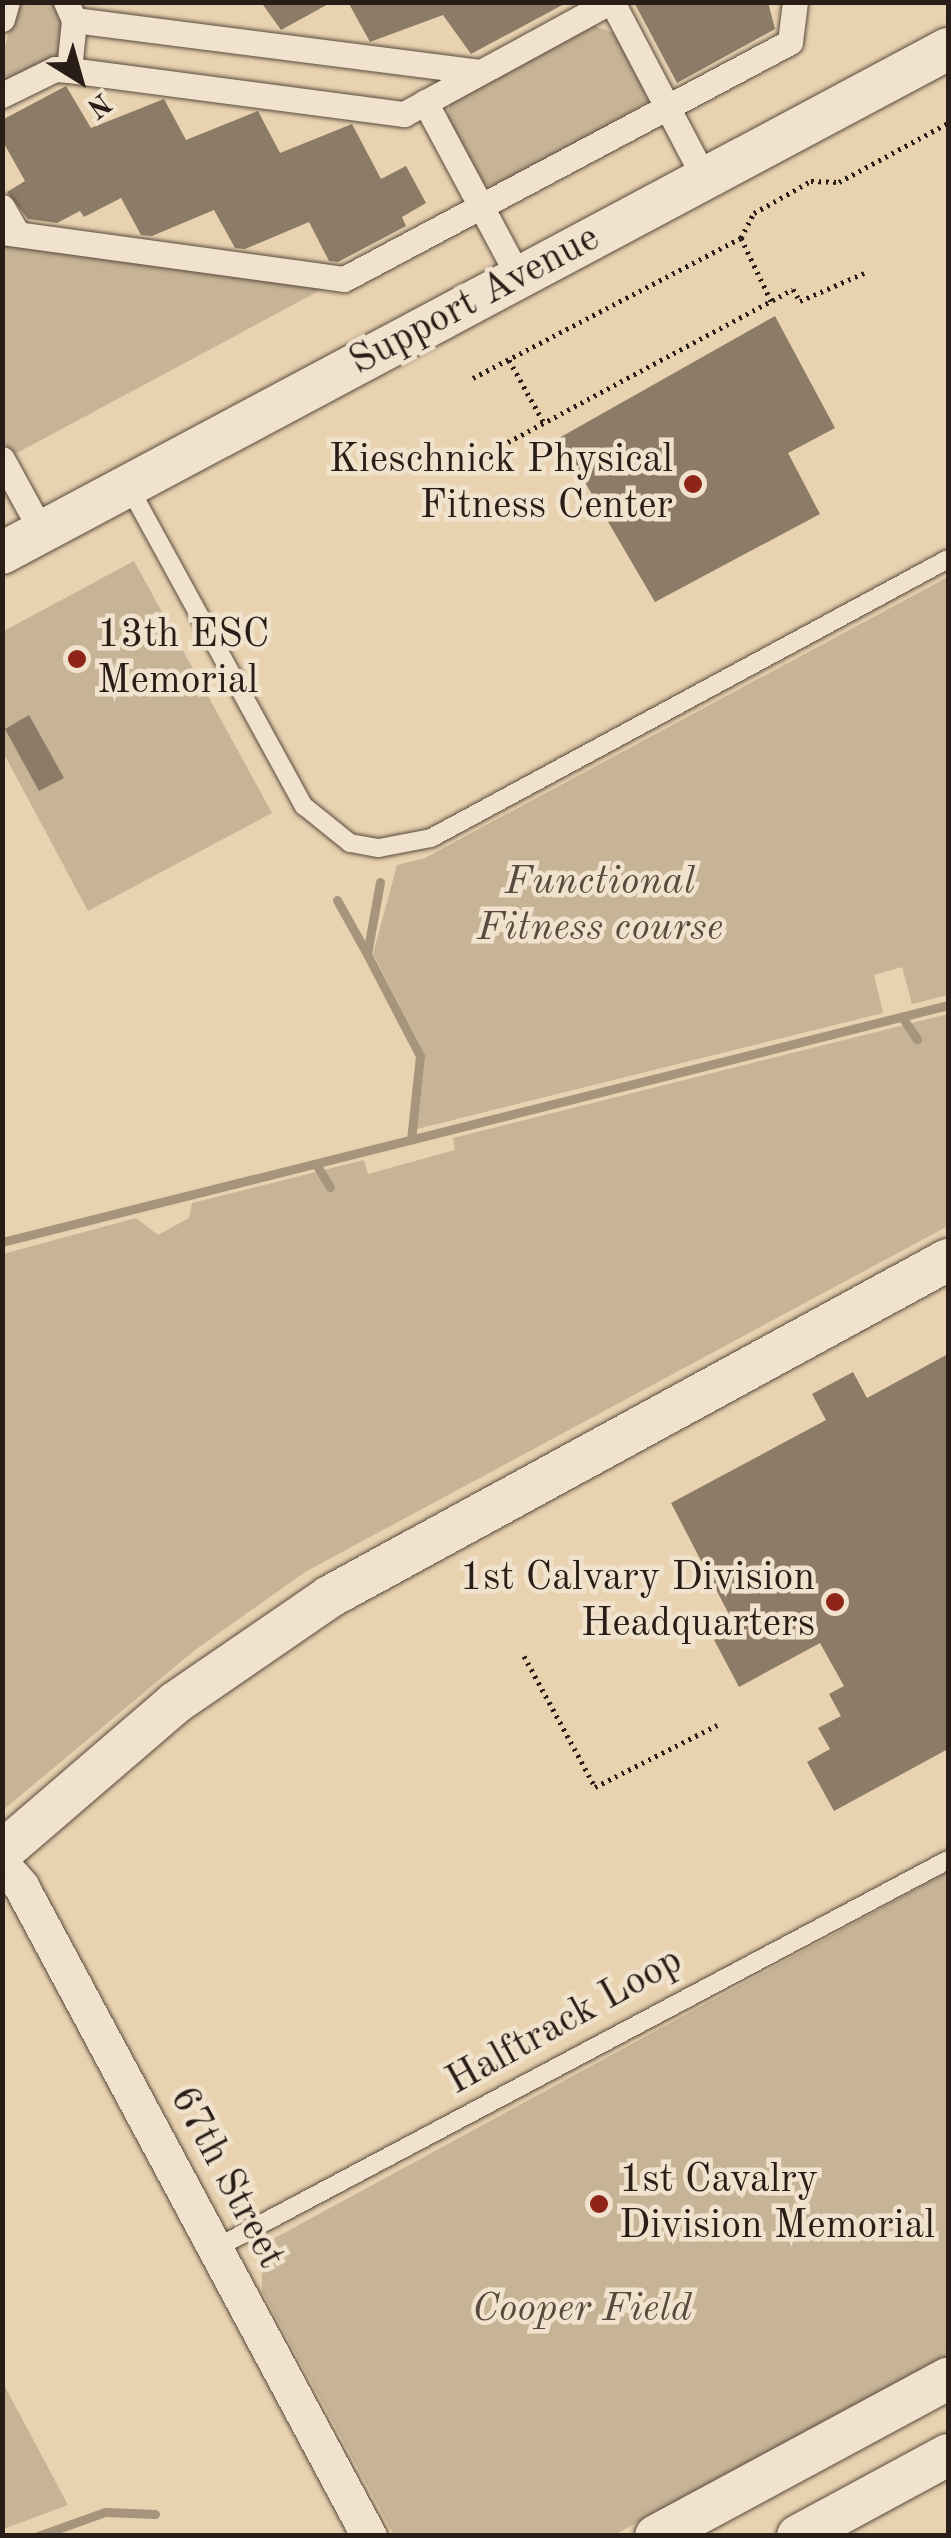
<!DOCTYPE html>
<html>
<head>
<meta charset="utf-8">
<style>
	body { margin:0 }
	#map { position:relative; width:951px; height:2538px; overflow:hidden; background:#e8d2b0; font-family:"Old Standard TT",serif }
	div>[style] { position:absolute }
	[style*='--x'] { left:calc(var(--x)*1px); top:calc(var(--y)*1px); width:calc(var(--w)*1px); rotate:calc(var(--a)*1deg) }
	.green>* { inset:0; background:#c7b396 }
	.stream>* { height:9px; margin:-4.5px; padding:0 4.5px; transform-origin:4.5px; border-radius:4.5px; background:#a7947c }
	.building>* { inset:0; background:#8c7b67 }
	.path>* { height:5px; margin-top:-2.5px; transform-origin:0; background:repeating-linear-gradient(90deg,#281d17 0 2.5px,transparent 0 7.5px) }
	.roads { filter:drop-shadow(0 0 2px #584a3d) drop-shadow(0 0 2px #584a3d) }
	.service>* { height:18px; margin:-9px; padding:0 9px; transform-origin:9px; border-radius:9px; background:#f0e2cc }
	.pedestrian>* { height:25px; margin:-12.5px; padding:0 12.5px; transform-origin:12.5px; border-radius:12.5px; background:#f0e2cc }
	.minor>* { height:35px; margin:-17.5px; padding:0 17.5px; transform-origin:17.5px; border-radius:17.5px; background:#f0e2cc }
	.tertiary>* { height:42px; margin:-21px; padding:0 21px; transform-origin:21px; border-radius:21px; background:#f0e2cc }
	.dots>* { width:28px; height:28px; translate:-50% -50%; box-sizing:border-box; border:5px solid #f0e2cc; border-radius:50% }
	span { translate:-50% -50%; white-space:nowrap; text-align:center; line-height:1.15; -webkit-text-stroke:9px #f0e2cc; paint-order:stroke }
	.street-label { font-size:40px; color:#281d17 }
	.poi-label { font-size:40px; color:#281d17 }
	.right { translate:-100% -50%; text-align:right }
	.left { translate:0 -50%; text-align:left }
	.park-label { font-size:40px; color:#584a3d; font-style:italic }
	.frame { position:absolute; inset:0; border:5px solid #281d17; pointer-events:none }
	.north { position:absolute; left:30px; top:30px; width:100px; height:100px; -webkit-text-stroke:8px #f0e2cc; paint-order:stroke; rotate:143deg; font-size:28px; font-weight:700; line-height:40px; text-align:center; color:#281d17 }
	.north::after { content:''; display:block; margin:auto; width:35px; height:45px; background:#281d17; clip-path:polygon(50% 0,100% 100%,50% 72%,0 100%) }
</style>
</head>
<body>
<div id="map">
	<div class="green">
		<i style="clip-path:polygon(16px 3px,53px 3px,63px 19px,59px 57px,6px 86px,3px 54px)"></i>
		<i style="clip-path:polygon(589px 24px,619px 35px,649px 101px,501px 187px,481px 184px,447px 121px,450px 102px)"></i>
		<i style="clip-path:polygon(2px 241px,328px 286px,15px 454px,3px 442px)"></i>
		<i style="clip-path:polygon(134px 561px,272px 813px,88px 911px,3px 752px,2px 632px)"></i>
		<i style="clip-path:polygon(948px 577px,948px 995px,912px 1004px,902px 967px,874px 975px,883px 1013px,417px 1129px,425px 1055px,373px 954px,397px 865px,425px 858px)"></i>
		<i style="clip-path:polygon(948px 1014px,948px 1226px,305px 1572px,195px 1650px,3px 1810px,3px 1254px,136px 1218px,158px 1235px,189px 1218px,192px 1203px,364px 1160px,368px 1174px,455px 1150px,453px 1138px)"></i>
		<i style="clip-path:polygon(948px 1872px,948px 2357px,614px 2535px,394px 2535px,262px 2291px,262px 2245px)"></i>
		<i style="clip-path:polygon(2px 2381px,68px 2505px,3px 2529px,2px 2529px)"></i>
	</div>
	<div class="stream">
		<i style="--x:380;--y:882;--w:73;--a:100.2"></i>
		<i style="--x:367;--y:954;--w:115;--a:62.5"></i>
		<i style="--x:420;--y:1056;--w:84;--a:96.1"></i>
		<i style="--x:337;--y:900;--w:62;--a:60.9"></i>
		<i style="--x:902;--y:1017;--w:27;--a:56"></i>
		<i style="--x:316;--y:1164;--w:27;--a:59"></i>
		<i style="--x:2;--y:1242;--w:975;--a:-14.06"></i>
		<i style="--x:38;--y:2536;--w:71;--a:-19.7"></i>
		<i style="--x:105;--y:2512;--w:50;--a:2.3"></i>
	</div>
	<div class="building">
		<i style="clip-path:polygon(261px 2px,332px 2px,281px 30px)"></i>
		<i style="clip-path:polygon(348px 2px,568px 2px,471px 54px,443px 15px,370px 42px)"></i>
		<i style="clip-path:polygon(634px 2px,768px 2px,775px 29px,677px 83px)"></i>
		<i style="clip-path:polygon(66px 86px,91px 128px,164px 99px,186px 140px,258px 111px,280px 153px,352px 124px,381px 179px,406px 166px,426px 203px,402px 217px,406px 226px,338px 262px,329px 261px,309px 222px,245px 249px,235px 248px,214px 210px,152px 236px,141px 235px,121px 198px,84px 217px,80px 211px,57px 223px,28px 219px,7px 192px,25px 181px,2px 140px,2px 120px)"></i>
		<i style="clip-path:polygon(775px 316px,835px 428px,788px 453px,820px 514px,655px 602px,559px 438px)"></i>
		<i style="clip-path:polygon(29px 715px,64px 778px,39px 791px,5px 729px)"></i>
		<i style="clip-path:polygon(948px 1354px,948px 1749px,834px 1811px,807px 1762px,830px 1749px,818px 1728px,841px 1716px,829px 1694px,844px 1686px,820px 1643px,739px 1687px,712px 1636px,734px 1624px,671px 1503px,826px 1420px,812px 1394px,853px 1372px,867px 1398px)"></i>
	</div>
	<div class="path">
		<i style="--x:741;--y:238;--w:70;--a:64.5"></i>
		<i style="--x:509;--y:360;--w:72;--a:60.9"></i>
		<i style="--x:473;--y:378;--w:302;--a:-27.6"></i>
		<i style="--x:741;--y:238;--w:28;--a:-63"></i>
		<i style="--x:754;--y:213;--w:65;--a:-29.3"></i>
		<i style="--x:811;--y:181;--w:28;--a:2"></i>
		<i style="--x:839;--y:182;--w:124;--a:-28.4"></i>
		<i style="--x:508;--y:442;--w:323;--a:-28.2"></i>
		<i style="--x:793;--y:289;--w:14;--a:60"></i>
		<i style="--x:800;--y:301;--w:70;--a:-23.6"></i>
		<i style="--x:524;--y:1656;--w:149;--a:61.5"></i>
		<i style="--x:595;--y:1787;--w:137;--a:-26.9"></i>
	</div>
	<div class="roads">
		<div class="service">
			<i style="--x:129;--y:487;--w:364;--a:61.3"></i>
			<i style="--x:304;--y:806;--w:59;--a:38.8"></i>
			<i style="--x:350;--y:843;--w:29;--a:10"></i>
			<i style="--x:379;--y:848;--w:53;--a:-10.9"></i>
			<i style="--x:431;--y:838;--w:587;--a:-28.35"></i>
			<i style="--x:216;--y:2248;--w:828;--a:-27.93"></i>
		</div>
		<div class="pedestrian">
			<i style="--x:612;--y:2;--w:200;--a:62.3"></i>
			<i style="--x:2;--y:19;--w:18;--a:-74"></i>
			<i style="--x:74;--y:20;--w:409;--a:7.3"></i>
			<i style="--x:69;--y:70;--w:338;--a:7.5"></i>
			<i style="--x:404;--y:114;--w:234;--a:-28.6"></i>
			<i style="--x:2;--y:95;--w:59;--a:-26.1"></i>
			<i style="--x:55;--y:69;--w:14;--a:4"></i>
			<i style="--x:69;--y:70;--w:50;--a:-84.3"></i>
			<i style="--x:74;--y:20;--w:20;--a:-114"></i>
			<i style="--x:425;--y:102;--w:199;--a:61.8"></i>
			<i style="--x:2;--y:207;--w:30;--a:60"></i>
			<i style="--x:2;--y:232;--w:345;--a:7.8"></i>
			<i style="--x:344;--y:279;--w:505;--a:-27.99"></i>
			<i style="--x:790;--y:42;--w:40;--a:-82.9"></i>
			<i style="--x:2;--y:459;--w:83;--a:61.3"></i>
		</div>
		<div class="minor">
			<i style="--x:2;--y:1864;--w:29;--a:49"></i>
			<i style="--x:21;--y:1886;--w:737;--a:61.84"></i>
		</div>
		<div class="tertiary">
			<i style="--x:2;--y:553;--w:1072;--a:-28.05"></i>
			<i style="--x:2;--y:1852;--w:228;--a:-40.7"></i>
			<i style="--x:175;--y:1703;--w:187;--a:-34.5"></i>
			<i style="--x:329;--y:1597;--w:705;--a:-28.57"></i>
			<i style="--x:656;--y:2536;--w:332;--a:-28.3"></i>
			<i style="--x:798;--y:2536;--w:170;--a:-28.4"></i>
		</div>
	</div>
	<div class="dots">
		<i style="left:693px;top:484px;background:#8f2418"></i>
		<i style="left:77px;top:659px;background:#8f2418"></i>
		<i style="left:835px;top:1602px;background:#8f2418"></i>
		<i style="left:599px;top:2204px;background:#8f2418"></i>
	</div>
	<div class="street-label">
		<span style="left:475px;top:301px;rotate:-28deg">Support Avenue</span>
		<span style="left:565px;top:2022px;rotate:-29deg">Halftrack Loop</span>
		<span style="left:226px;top:2178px;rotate:62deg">67th Street</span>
	</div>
	<div class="poi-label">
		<span class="right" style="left:673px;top:484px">Kieschnick Physical<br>Fitness Center</span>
		<span class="left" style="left:97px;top:659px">13th ESC<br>Memorial</span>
		<span class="right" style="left:815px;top:1602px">1st Calvary Division<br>Headquarters</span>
		<span class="left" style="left:619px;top:2204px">1st Cavalry<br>Division Memorial</span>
	</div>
	<div class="park-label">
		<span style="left:600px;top:906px">Functional<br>Fitness course</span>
		<span style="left:582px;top:2310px">Cooper Field</span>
	</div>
	<div class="frame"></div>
	<div class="north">N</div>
</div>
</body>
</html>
